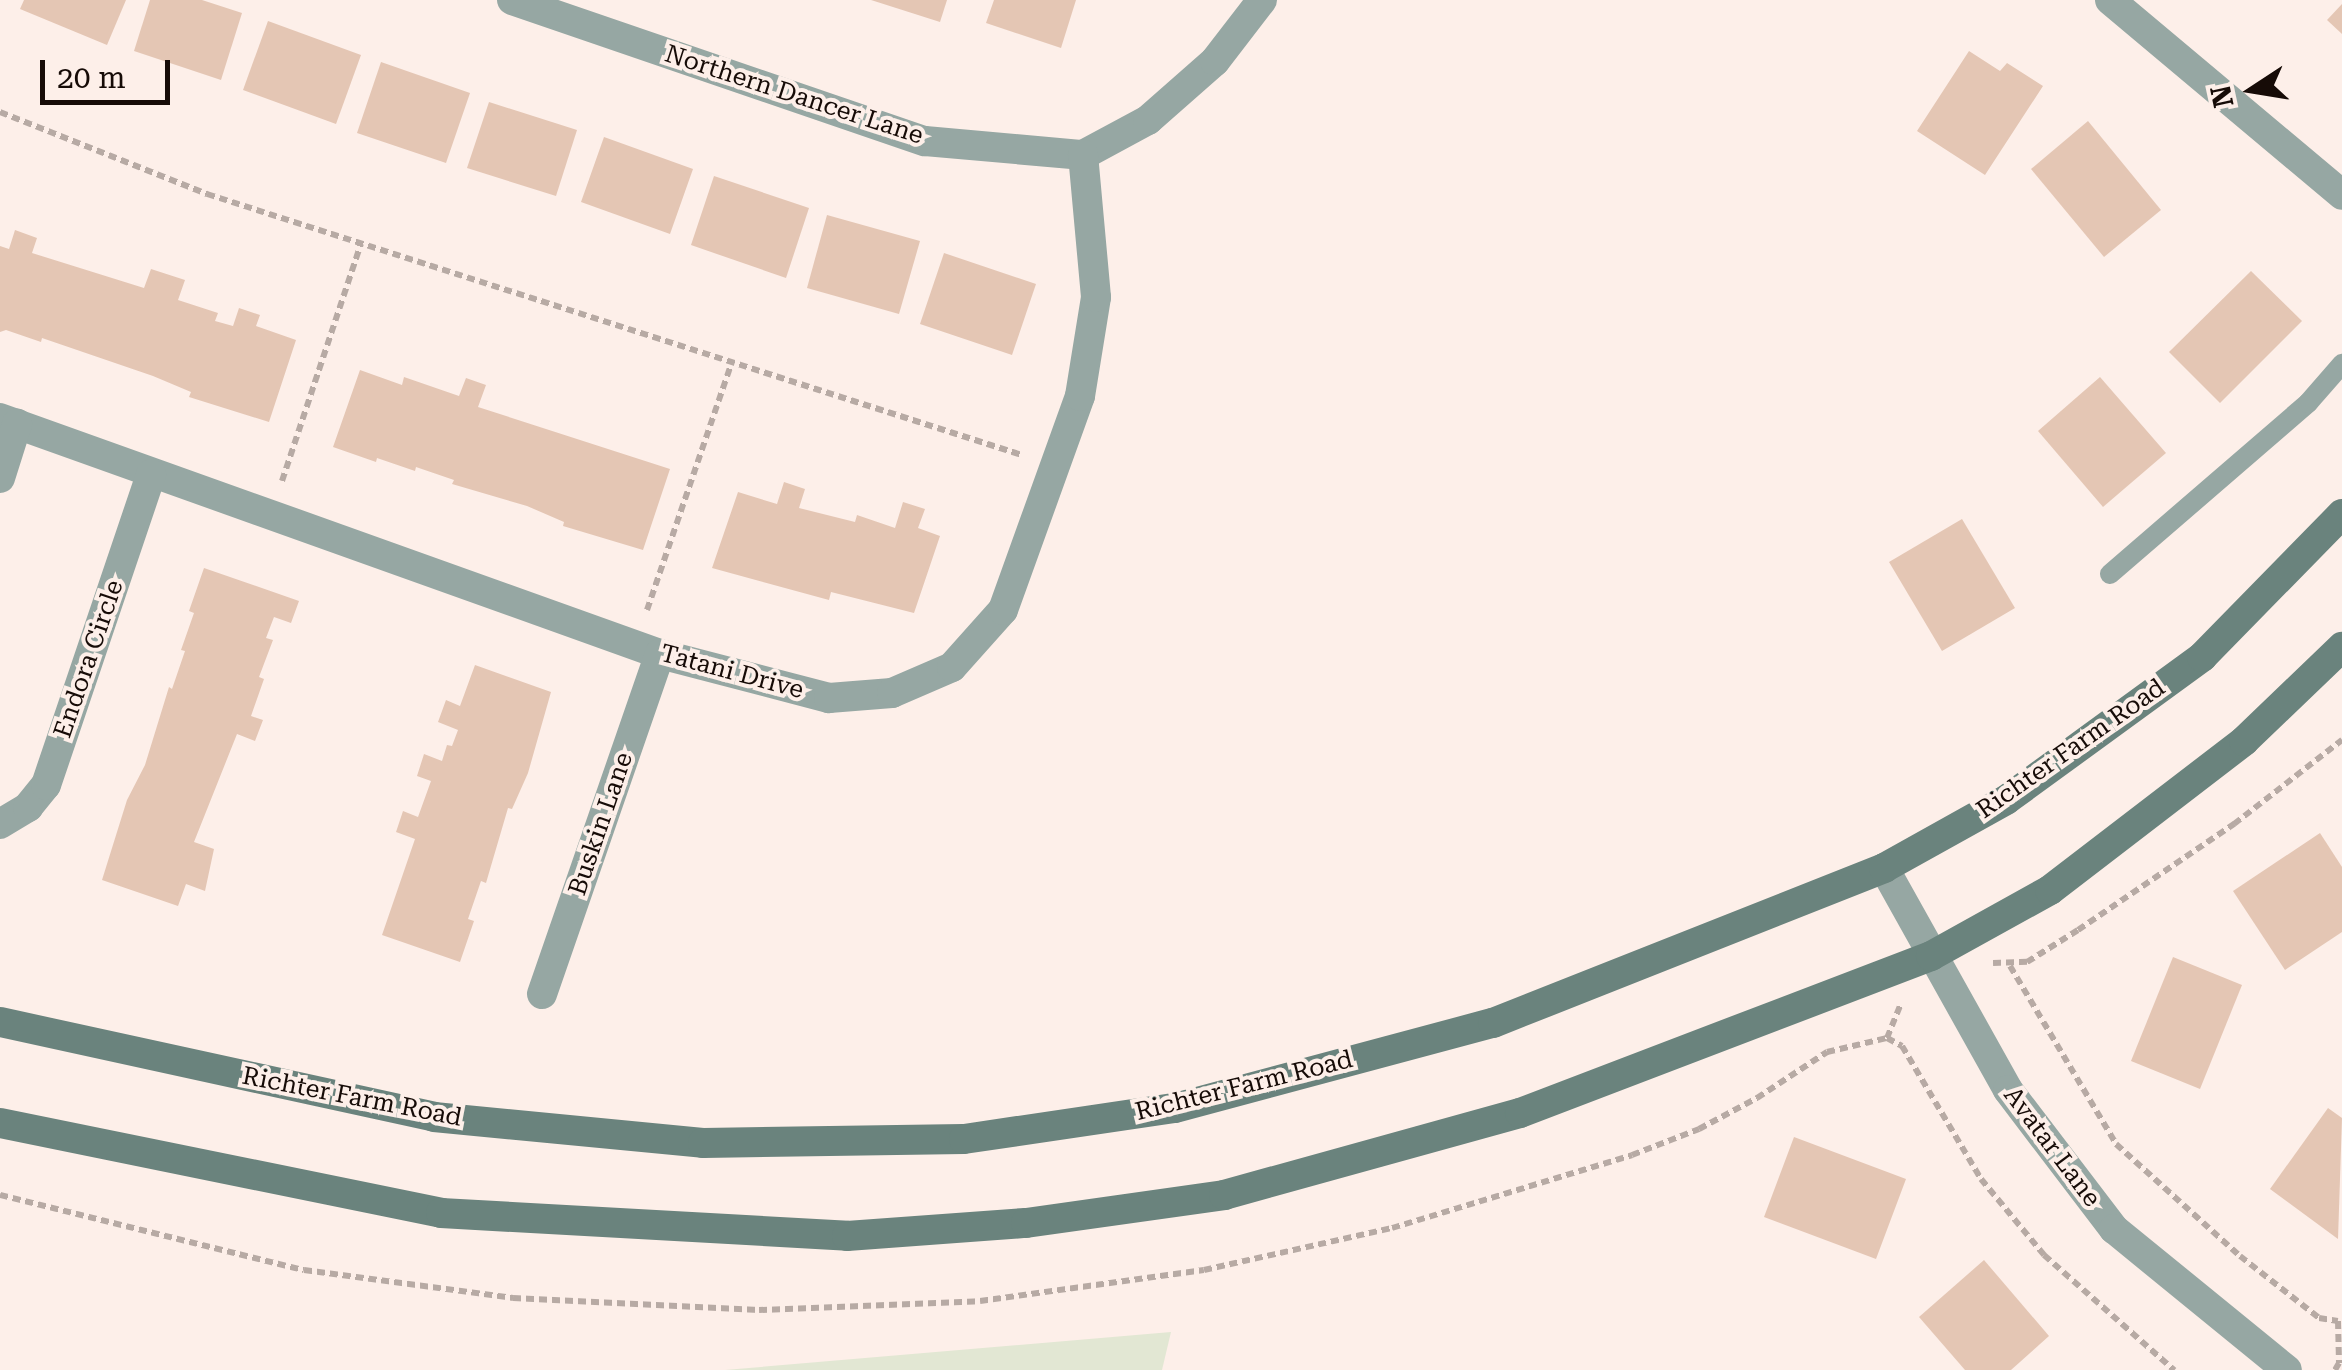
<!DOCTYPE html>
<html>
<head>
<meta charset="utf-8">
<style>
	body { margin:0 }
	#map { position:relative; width:2342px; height:1370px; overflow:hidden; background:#fdefe9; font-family:"Roboto Serif",serif }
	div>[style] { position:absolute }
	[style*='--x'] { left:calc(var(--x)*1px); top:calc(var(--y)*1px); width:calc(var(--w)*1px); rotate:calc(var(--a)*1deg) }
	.green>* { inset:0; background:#e2e7d3 }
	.building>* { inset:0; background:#e4c6b4 }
	.path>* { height:6px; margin-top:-3px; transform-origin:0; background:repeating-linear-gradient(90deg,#b7aaa4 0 8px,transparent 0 13px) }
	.lane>* { height:20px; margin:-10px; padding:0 10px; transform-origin:10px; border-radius:10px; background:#96a7a3 }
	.street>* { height:30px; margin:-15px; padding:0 15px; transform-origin:15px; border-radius:15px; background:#96a7a3 }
	.secondary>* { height:30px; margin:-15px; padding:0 15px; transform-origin:15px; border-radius:15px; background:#6a837d }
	span { translate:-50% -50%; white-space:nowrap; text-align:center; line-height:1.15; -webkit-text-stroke:8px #fdefe9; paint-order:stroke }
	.street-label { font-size:25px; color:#160b07 }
	.north { position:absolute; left:2202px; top:40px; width:100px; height:100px; -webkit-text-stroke:8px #fdefe9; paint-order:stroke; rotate:258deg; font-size:28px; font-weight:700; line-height:40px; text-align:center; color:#160b07 }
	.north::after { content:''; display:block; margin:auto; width:35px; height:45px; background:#160b07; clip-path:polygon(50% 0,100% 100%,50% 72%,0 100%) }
	.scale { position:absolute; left:40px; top:60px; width:130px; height:45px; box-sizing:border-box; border:5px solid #160b07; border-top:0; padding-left:12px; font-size:30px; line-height:35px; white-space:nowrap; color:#160b07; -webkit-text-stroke:8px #fdefe9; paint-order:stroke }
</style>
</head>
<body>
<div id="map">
	<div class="green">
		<i style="clip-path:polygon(1171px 1332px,1162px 1370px,725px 1370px)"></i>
	</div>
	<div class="building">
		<i style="clip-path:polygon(24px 0,126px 0,107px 45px,20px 9px)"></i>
		<i style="clip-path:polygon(150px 0,202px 0,242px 13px,221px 80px,134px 51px)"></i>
		<i style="clip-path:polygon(871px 0,947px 0,940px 22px)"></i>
		<i style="clip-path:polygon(994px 0,1076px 0,1061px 48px,986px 23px)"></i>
		<i style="clip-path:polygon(2342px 4px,2342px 34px,2327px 20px)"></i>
		<i style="clip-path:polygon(268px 21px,361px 55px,336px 124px,243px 90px)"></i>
		<i style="clip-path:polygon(1969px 51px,2000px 71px,2007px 63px,2043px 86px,1985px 175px,1917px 131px)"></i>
		<i style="clip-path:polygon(381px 62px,470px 93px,446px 163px,357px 133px)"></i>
		<i style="clip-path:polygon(489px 102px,577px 130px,556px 196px,467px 168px)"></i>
		<i style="clip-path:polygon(2088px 121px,2161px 210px,2104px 257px,2031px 169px)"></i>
		<i style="clip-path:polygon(604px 137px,693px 169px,670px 234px,581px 202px)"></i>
		<i style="clip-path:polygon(714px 176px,809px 208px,786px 278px,691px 245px)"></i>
		<i style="clip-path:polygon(827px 215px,920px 241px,899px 314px,807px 288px)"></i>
		<i style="clip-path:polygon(15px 230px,37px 238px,32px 253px,144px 288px,151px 269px,185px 280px,178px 300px,218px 313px,215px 321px,233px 326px,239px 308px,260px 315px,256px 326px,296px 340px,269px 422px,189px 397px,191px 392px,153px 376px,42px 338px,41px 342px,6px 330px,0 332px,0 246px,9px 249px)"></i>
		<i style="clip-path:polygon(944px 253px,1036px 284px,1012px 355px,920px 324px)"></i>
		<i style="clip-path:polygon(2251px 271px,2302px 321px,2220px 403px,2169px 352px)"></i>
		<i style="clip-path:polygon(360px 370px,402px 385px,404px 377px,459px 396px,466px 378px,486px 385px,478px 407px,670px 469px,643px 550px,563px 526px,564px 522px,527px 506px,452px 484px,454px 480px,416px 467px,415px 471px,377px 458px,376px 462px,333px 447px)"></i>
		<i style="clip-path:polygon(2100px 377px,2166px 453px,2103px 507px,2038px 431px)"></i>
		<i style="clip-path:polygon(784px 482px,805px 489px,799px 508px,855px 522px,857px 515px,895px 528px,903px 502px,925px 509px,918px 528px,940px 536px,914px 613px,831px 592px,829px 600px,712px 568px,738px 492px,777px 504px)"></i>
		<i style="clip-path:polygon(1962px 519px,2015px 608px,1942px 651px,1889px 562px)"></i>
		<i style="clip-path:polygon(204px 568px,299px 601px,291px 623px,274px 617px,266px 638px,273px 640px,259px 677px,264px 679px,251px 716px,263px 720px,255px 741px,237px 734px,194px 842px,214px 849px,205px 891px,186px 884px,178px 906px,102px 880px,127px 800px,145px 765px,169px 687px,172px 689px,185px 651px,181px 650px,194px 613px,189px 611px)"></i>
		<i style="clip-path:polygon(475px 665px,551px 692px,528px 773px,512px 809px,508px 808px,486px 883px,481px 881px,468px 919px,474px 921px,460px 962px,382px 935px,415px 839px,396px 832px,403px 811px,418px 817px,431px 781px,417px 776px,424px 754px,442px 761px,447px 745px,452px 746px,458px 730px,438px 722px,446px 700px,460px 706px)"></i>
		<i style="clip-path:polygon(2320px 833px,2342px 867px,2342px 932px,2285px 970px,2233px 891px)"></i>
		<i style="clip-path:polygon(2173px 957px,2242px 985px,2200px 1089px,2131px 1061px)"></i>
		<i style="clip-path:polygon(2328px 1108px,2342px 1118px,2338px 1239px,2270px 1189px)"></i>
		<i style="clip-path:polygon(1794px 1137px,1906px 1179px,1876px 1259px,1764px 1217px)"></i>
		<i style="clip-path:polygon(1984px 1260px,2049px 1336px,2011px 1370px,1965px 1370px,1919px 1317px)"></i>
	</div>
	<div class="path">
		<i style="--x:0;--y:112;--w:223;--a:21.6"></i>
		<i style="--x:207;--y:194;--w:856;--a:17.76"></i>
		<i style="--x:282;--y:481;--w:250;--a:-71.6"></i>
		<i style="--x:647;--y:610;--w:262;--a:-71.1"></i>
		<i style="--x:1993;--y:963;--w:34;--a:-2"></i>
		<i style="--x:2027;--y:962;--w:60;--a:-32.1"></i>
		<i style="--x:2078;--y:930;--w:189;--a:-34.2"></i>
		<i style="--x:2234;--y:824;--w:137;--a:-37.9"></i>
		<i style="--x:2010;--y:966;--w:207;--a:59.2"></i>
		<i style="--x:2116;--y:1144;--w:167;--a:42.1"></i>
		<i style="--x:2240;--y:1256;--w:100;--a:38.1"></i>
		<i style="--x:2319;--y:1318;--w:19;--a:9"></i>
		<i style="--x:2338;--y:1321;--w:42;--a:88.6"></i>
		<i style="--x:2339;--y:1363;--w:8;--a:120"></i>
		<i style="--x:1887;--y:1038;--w:17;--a:28"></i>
		<i style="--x:1902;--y:1046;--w:155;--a:59.3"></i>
		<i style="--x:1981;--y:1179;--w:99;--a:50.3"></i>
		<i style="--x:2044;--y:1255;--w:174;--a:41.5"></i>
		<i style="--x:0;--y:1195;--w:313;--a:13.9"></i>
		<i style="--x:304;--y:1270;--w:211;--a:7.6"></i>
		<i style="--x:513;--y:1298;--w:246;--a:2.8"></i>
		<i style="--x:759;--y:1310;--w:221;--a:-2.3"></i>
		<i style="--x:980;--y:1301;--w:226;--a:-7.9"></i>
		<i style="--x:1204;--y:1270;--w:193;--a:-12.6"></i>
		<i style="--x:1392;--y:1228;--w:251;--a:-16.9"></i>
		<i style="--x:1632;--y:1155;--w:72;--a:-21.2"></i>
		<i style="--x:1699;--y:1129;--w:66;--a:-28.1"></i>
		<i style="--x:1757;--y:1098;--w:84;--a:-33.3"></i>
		<i style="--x:1827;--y:1052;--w:62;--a:-13.1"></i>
		<i style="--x:1887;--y:1038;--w:35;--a:-68"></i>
	</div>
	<div class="lane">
		<i style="--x:2110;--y:574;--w:262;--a:-40.8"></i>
		<i style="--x:2308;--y:403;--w:52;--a:-48.9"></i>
	</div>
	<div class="street">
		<i style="--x:512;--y:0;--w:436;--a:18.9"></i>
		<i style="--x:925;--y:141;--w:159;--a:5.1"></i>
		<i style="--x:1083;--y:155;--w:74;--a:-28.3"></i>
		<i style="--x:1148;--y:120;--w:89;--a:-41.4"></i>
		<i style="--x:1215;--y:61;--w:77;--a:-52.4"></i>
		<i style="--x:2110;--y:0;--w:303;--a:40"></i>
		<i style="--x:0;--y:418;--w:701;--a:19.68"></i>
		<i style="--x:660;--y:654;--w:175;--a:14.6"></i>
		<i style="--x:829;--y:698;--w:63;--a:-4.5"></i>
		<i style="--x:892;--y:693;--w:65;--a:-23.4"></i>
		<i style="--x:952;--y:667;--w:76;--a:-48.2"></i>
		<i style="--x:1003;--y:610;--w:227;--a:-70.2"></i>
		<i style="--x:1080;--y:396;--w:100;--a:-80.8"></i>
		<i style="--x:1096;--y:297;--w:143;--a:-95.2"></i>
		<i style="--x:0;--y:478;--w:57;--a:-72.5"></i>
		<i style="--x:0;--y:824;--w:33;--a:-31"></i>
		<i style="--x:28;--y:807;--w:28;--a:-51"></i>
		<i style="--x:46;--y:785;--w:328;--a:-71.3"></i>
		<i style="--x:1884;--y:868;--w:254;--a:60.8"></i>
		<i style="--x:2008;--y:1090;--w:175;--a:52.7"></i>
		<i style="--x:2114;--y:1229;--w:223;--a:39.2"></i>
		<i style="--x:542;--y:994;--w:360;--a:-70.9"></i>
	</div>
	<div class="secondary">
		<i style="--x:0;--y:1022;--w:444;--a:12.3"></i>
		<i style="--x:434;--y:1117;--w:270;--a:5.5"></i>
		<i style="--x:703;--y:1143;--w:261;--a:-0.9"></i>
		<i style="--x:964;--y:1139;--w:213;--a:-8.4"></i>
		<i style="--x:1175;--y:1108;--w:329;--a:-15"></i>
		<i style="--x:1493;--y:1023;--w:421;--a:-21.6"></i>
		<i style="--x:1884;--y:868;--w:140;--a:-29.1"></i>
		<i style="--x:2006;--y:800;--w:243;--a:-36.1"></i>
		<i style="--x:2202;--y:657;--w:200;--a:-45.6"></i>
		<i style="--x:0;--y:1123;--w:450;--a:11.5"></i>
		<i style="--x:441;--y:1213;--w:407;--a:3.2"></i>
		<i style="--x:847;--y:1236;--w:179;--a:-4.2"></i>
		<i style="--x:1026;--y:1223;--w:200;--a:-8"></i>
		<i style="--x:1224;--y:1195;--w:307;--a:-15.5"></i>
		<i style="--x:1520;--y:1113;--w:440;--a:-20.9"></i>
		<i style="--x:1931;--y:956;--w:136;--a:-29"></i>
		<i style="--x:2050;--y:890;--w:245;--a:-37.5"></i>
		<i style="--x:2244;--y:741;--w:136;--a:-43.8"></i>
	</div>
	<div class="street-label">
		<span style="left:794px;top:95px;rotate:18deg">Northern Dancer Lane</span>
		<span style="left:89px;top:659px;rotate:-71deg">Endora Circle</span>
		<span style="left:732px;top:672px;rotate:15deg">Tatani Drive</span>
		<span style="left:2071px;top:749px;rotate:-35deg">Richter Farm Road</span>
		<span style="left:601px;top:824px;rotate:-71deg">Buskin Lane</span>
		<span style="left:1244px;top:1086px;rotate:-14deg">Richter Farm Road</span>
		<span style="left:352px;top:1097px;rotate:11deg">Richter Farm Road</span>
		<span style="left:2052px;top:1147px;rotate:53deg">Avatar Lane</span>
	</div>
	<div class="north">N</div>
	<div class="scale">20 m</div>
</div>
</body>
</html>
